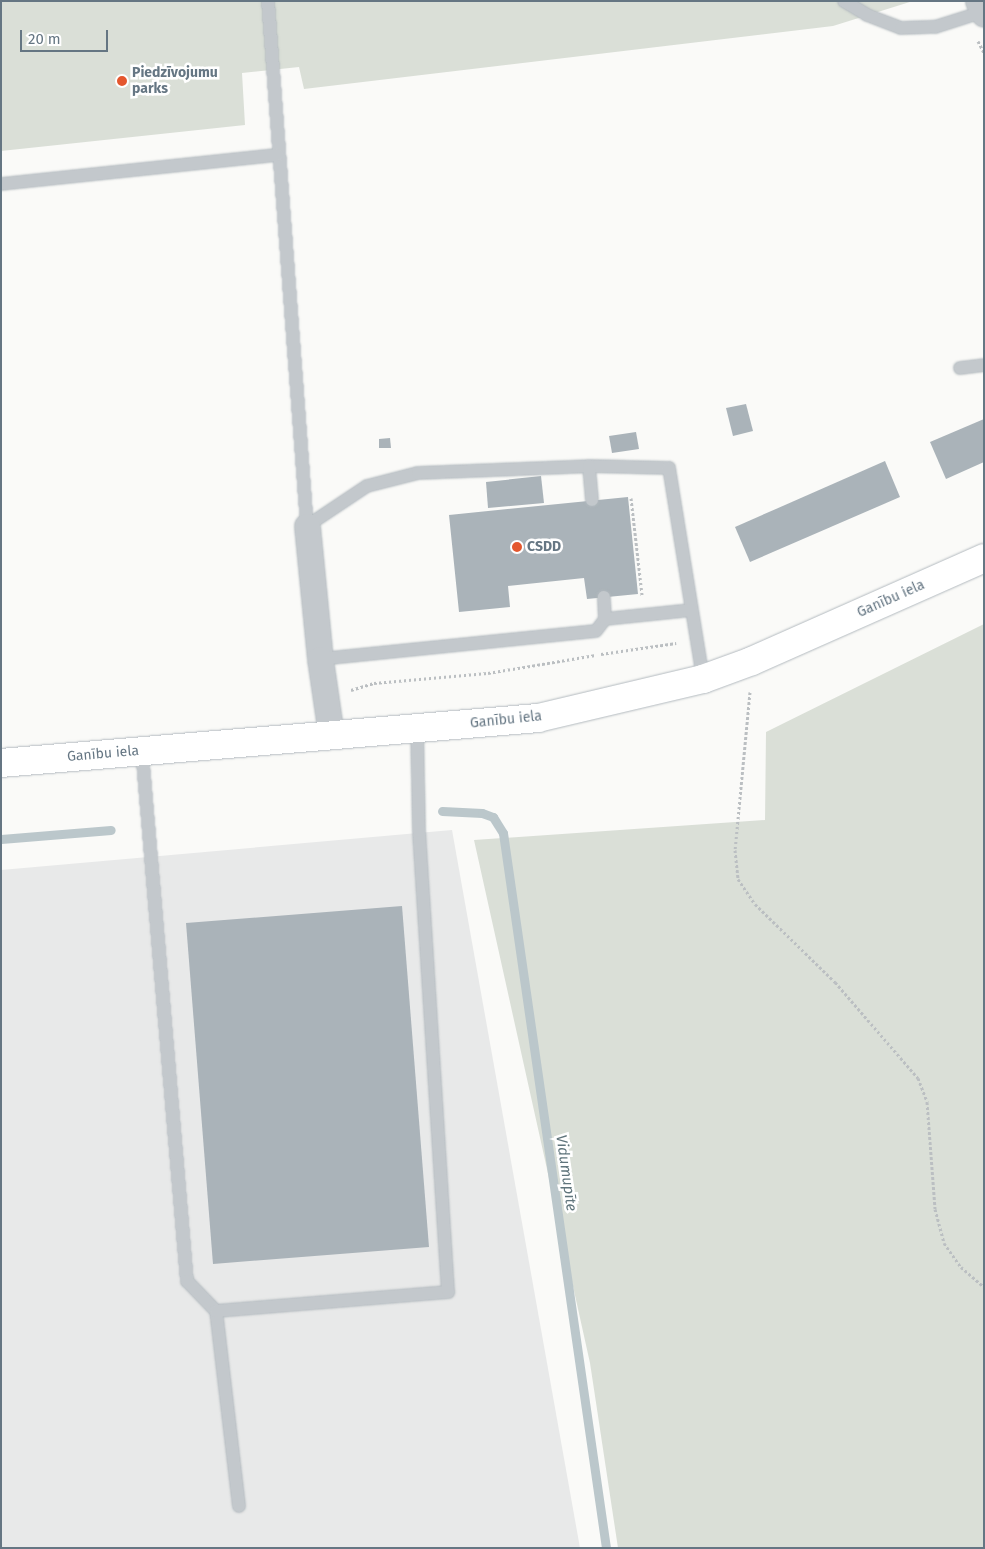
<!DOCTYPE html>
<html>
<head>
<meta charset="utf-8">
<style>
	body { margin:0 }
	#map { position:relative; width:985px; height:1549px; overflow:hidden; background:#fafaf8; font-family:"Fira Sans",sans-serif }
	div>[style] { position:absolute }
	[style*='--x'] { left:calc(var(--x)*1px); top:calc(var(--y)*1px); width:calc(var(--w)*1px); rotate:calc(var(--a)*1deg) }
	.built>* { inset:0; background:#e8e9e9 }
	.green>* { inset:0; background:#dadfd7 }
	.stream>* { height:9px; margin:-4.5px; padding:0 4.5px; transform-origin:4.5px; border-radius:4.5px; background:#bbc7cb }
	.building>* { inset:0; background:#aab3b9 }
	.path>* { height:3px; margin-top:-1.5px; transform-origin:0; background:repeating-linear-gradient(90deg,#bbbfc2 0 2.5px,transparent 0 5px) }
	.roads { filter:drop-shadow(0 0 1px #b3babf) drop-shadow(0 0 1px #b3babf) }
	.lane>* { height:12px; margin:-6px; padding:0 6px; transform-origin:6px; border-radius:6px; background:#c3c8cc }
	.street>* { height:25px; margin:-12.5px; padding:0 12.5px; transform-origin:12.5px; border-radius:12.5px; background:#c3c8cc }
	.secondary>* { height:28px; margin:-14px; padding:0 14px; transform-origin:14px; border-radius:14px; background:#fff }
	.dots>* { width:14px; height:14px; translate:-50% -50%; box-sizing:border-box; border:2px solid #fff; border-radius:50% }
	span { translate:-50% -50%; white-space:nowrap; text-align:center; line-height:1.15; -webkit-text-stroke:5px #fff; paint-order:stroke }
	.poi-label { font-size:14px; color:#657683; font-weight:700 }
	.left { translate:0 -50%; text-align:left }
	.street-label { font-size:14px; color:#657683 }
	.water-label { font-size:15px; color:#60757c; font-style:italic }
	.frame { position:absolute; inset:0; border:2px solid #657683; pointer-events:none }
	.scale { position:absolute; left:20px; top:30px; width:88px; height:22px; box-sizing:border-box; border:2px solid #657683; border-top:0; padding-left:6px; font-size:15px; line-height:18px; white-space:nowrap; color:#657683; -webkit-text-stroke:4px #fff; paint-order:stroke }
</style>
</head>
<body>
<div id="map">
	<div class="built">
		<i style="clip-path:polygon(452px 830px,580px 1548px,1px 1548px,1px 870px)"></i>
	</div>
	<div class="green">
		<i style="clip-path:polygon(1px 1px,913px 1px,833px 26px,304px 89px,299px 67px,242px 73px,245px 125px,1px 151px)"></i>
		<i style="clip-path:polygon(984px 624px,984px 1548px,618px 1548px,590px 1363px,474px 840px,765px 820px,766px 732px)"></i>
	</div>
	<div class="stream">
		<i style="--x:442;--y:811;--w:40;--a:2.9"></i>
		<i style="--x:482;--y:813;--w:12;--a:20"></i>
		<i style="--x:493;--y:817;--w:19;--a:58"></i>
		<i style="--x:503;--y:833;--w:722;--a:81.8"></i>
		<i style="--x:1;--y:839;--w:110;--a:-4.7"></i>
	</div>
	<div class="building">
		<i style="clip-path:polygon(746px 404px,753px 431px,733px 436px,726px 408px)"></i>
		<i style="clip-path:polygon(984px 419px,984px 462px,946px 479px,930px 442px)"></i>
		<i style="clip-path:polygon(636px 432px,639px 449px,612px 453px,609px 436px)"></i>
		<i style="clip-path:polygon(390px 438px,391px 448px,379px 448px,379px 439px)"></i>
		<i style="clip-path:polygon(885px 461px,900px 497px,750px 562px,735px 527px)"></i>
		<i style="clip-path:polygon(541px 476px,544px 503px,488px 508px,486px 482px)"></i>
		<i style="clip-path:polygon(628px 497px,638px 594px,587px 599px,584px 578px,508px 586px,510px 607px,459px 612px,449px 515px)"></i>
		<i style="clip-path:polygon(402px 906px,429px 1247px,213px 1264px,186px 923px)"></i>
	</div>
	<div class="path">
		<i style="--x:978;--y:41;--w:13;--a:63"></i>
		<i style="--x:631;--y:498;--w:98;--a:83.5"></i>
		<i style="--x:601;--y:654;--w:76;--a:-8.3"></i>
		<i style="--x:351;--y:690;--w:24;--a:-17"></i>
		<i style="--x:374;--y:683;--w:114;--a:-5"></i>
		<i style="--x:488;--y:673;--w:109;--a:-9.5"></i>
		<i style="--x:750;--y:692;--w:159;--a:95.4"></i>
		<i style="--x:735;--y:850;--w:29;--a:84"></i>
		<i style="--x:738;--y:879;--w:30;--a:56"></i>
		<i style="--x:755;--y:904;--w:112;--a:44.3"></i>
		<i style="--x:835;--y:982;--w:127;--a:49.2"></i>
		<i style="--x:918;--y:1078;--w:26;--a:69"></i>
		<i style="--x:927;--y:1102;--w:107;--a:85.7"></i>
		<i style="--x:935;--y:1209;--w:35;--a:75"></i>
		<i style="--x:944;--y:1243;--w:29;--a:55"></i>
		<i style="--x:961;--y:1267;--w:30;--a:41"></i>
	</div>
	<div class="roads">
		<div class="lane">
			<i style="--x:268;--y:1;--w:526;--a:85.75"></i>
			<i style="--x:307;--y:526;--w:72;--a:-33.7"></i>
			<i style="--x:367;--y:486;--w:53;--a:-14.3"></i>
			<i style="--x:418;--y:473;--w:171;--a:-2.3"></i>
			<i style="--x:589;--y:466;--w:80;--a:1.4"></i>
			<i style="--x:669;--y:468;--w:214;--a:80.8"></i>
			<i style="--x:844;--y:1;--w:27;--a:31"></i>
			<i style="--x:867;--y:15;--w:36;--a:21"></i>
			<i style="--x:901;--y:28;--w:34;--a:-2"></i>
			<i style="--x:935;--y:27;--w:49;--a:-17.7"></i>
			<i style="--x:1;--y:184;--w:278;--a:-6"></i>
			<i style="--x:960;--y:368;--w:24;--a:-7"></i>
			<i style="--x:589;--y:466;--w:34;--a:85"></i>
			<i style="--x:605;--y:619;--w:87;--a:-5.9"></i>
			<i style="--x:320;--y:659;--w:277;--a:-5.8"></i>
			<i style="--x:596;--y:631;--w:15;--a:-53"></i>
			<i style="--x:605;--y:619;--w:22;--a:-93"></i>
			<i style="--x:142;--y:751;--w:532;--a:85.15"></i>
			<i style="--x:187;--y:1281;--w:42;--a:46"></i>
			<i style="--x:239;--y:1506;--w:196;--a:-96.7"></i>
			<i style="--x:216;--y:1311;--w:233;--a:-4.7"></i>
			<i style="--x:448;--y:1292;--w:462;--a:-93.6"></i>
			<i style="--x:419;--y:831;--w:103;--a:-91.1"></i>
		</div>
		<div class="street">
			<i style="--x:978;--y:1;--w:14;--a:65"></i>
			<i style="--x:307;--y:526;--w:134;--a:84.4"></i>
			<i style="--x:320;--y:659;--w:76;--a:81.7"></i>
		</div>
		<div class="secondary">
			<i style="--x:1;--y:763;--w:539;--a:-4.79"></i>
			<i style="--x:538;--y:718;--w:170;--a:-13.3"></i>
			<i style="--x:703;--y:679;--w:52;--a:-20.2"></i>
			<i style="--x:752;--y:661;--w:254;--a:-23.9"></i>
		</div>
	</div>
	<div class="dots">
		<i style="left:122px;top:81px;background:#e4572e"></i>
		<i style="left:517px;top:547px;background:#e4572e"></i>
	</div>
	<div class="poi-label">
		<span class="left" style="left:132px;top:81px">Piedzīvojumu<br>parks</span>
		<span class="left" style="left:527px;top:547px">CSDD</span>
	</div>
	<div class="street-label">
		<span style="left:891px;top:599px;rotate:-24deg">Ganību iela</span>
		<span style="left:506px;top:720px;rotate:-6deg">Ganību iela</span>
		<span style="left:103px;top:754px;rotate:-5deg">Ganību iela</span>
	</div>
	<div class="water-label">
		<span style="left:566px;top:1173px;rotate:82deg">Vidumupīte</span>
	</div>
	<div class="frame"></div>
	<div class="scale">20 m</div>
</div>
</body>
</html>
